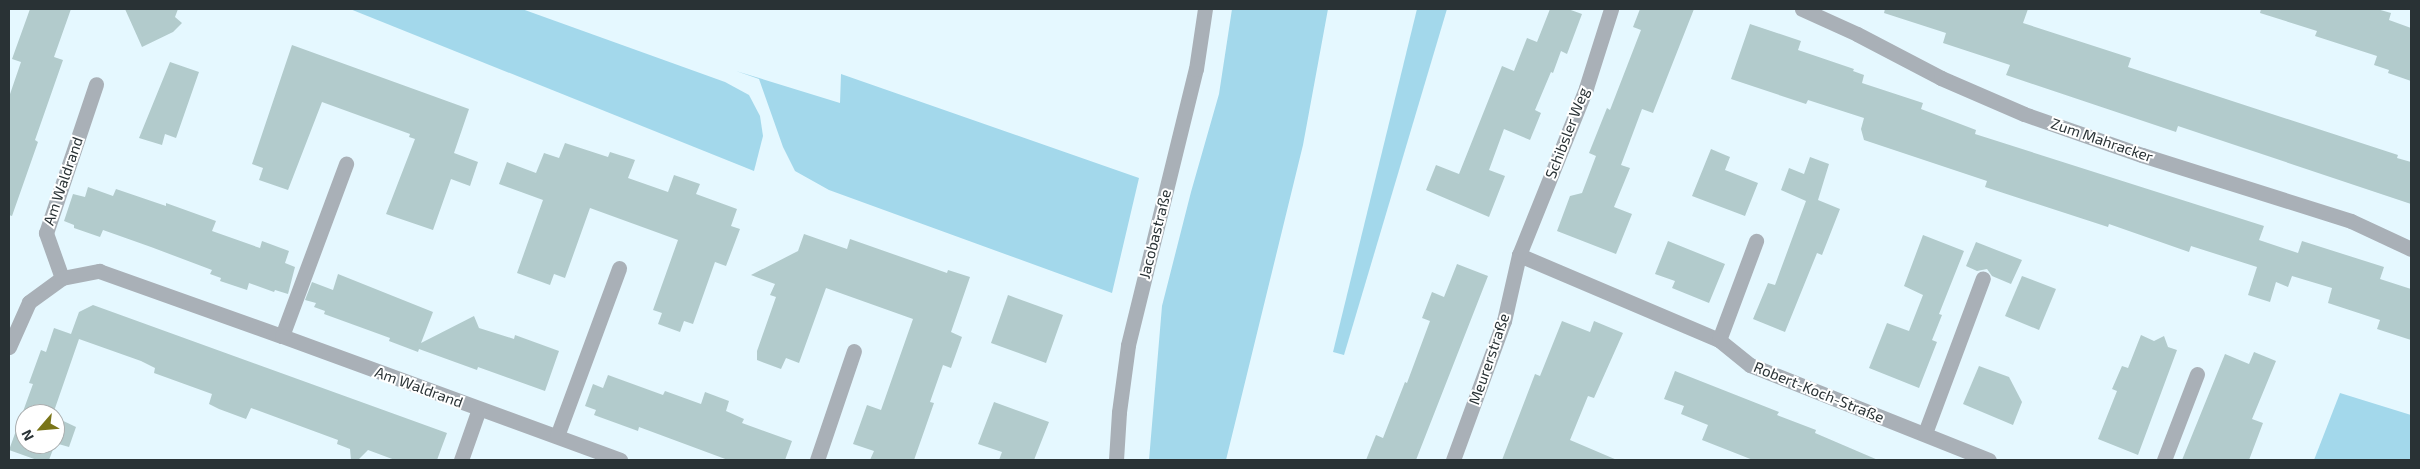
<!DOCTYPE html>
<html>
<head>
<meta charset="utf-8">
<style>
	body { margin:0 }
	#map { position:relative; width:2420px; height:469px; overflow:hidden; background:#e5f8ff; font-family:"Exo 2",sans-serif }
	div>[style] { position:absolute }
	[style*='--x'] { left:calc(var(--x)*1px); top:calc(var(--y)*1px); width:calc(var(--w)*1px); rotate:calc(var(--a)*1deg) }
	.green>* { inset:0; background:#a3d8eb }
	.building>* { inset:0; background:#b2cbcc }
	.minor>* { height:15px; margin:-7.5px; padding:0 7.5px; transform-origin:7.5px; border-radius:7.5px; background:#a9b0b7 }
	.tertiary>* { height:15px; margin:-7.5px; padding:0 7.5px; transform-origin:7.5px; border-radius:7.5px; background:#a9b0b7 }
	span { translate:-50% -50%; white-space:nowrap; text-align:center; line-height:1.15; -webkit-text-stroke:4px #fff; paint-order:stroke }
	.street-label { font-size:15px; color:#293235 }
	.frame { position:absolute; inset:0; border:10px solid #293235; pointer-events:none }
	.north { position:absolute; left:15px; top:404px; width:50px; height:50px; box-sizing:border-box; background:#fff; border:1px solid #a9adae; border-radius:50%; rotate:243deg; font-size:14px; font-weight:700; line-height:20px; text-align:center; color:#293235 }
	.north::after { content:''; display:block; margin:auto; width:18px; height:22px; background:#7a7519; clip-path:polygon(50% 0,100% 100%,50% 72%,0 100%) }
</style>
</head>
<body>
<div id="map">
	<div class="green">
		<i style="clip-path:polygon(350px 9px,522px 9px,725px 82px,749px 95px,760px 116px,763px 136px,754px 171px)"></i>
		<i style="clip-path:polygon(1232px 9px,1328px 9px,1303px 145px,1226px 460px,1149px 460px,1162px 306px,1191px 192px,1219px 94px)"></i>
		<i style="clip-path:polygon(1417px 9px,1447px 9px,1344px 355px,1333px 352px)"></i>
		<i style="clip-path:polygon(736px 71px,840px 103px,841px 74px,1139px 178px,1112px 293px,829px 190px,795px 171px,783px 147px,759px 79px)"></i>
		<i style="clip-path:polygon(2340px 393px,2411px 415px,2411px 460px,2314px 460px)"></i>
	</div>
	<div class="building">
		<i style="clip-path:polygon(30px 9px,71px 9px,54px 57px,63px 60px,35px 140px,38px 142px,12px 216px,9px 215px,9px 97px,21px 62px,12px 59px)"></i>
		<i style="clip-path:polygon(125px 9px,178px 9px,175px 17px,182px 23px,173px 32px,142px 47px)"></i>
		<i style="clip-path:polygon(1550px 9px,1568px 9px,1582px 14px,1567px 54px,1561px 51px,1553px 73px,1551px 72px,1535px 110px,1541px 113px,1530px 140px,1504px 129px,1489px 170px,1505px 176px,1489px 217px,1426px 190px,1436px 165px,1459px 174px,1502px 66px,1514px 71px,1527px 38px,1537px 42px)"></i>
		<i style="clip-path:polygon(1640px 9px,1694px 9px,1653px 113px,1642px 109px,1621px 165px,1630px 168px,1614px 207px,1632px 214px,1616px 254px,1557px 231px,1570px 196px,1582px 193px,1596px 156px,1589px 153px,1607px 108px,1610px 110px,1641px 30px,1633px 27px)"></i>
		<i style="clip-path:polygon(1885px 9px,2028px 9px,2023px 23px,2131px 58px,2128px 67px,2398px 155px,2397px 158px,2411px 162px,2411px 204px,2178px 126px,2176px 132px,2006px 75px,2010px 65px,1943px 43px,1946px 33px,1884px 13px)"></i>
		<i style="clip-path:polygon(2261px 9px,2377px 9px,2391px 13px,2389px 20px,2411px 28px,2411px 81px,2388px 73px,2389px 70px,2374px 65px,2377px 56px,2315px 36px,2317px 31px,2260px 13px)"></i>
		<i style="clip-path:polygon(1750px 24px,1801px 41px,1798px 50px,1854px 69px,1853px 71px,1864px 75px,1862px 83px,1923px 103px,1921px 109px,1976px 130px,1975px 134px,2264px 226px,2259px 240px,2298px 253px,2302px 241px,2384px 267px,2380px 279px,2411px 289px,2411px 340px,2377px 329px,2380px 320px,2328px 303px,2332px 288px,2292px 276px,2288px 287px,2276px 282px,2270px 302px,2248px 295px,2257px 267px,2191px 246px,2189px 252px,2109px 224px,2108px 227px,1985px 187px,1987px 181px,1864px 140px,1861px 129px,1864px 118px,1808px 100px,1806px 104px,1731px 79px)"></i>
		<i style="clip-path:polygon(292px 45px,469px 109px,454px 153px,478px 162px,470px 186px,451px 179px,433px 230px,386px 214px,415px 139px,409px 137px,410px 134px,322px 102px,288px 190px,259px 180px,263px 168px,252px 164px)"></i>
		<i style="clip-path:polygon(170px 62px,199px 72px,176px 138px,165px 134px,162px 145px,139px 138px)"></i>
		<i style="clip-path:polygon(565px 143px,608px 157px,610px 152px,635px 160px,628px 178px,668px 192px,674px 175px,700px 184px,696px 194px,737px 209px,731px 226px,740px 229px,726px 266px,715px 262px,693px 324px,684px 321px,680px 332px,658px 324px,662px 313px,653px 310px,678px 240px,590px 208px,565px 278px,554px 274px,550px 285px,517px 273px,543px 200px,499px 184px,507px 162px,536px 173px,544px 153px,559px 158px)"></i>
		<i style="clip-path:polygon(1711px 149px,1730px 157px,1725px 170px,1758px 183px,1745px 216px,1692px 196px)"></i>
		<i style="clip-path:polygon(1810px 157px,1829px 164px,1818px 200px,1840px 209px,1822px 255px,1817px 253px,1785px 332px,1753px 319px,1768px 283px,1775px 285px,1806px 201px,1781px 190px,1789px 168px,1804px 174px)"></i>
		<i style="clip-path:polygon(88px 187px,113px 196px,116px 189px,166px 206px,166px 203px,216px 221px,212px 231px,260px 248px,262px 241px,289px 251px,285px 263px,295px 267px,288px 294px,275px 290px,274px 292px,249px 283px,247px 290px,220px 281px,221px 278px,210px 274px,212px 270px,151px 247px,103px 230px,100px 237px,74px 228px,74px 225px,64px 221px,73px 194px,85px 197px)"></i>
		<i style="clip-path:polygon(804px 234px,847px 249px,850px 239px,947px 273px,948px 270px,970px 277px,951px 332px,962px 337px,951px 368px,943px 365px,930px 402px,934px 403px,914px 460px,870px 460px,874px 451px,853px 444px,867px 405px,881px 410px,913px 319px,826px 288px,799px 363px,786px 358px,781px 369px,757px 360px,757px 351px,776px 297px,770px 295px,775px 284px,751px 275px,798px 251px)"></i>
		<i style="clip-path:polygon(1923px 235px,1964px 251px,1939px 314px,1942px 315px,1932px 340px,1937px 342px,1919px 388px,1869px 368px,1887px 323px,1909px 331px,1923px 295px,1904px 286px)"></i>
		<i style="clip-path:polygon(1668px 241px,1725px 264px,1709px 303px,1672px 288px,1675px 281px,1655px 274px)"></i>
		<i style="clip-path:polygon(1976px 242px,2022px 260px,2011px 284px,1992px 276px,1987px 269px,1977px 271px,1966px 266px)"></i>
		<i style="clip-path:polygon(1457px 264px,1488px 276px,1416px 460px,1366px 460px,1376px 435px,1383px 438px,1405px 382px,1407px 383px,1430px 321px,1422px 318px,1432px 292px,1444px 297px)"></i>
		<i style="clip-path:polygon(338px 274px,433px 312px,421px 343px,474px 316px,479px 328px,514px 339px,515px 335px,559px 351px,545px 391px,478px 367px,477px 370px,419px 349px,418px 352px,389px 341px,390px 338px,324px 314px,325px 311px,314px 307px,316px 303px,305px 300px,312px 282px,333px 290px)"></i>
		<i style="clip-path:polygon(2022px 276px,2056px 289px,2039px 330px,2005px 316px)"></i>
		<i style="clip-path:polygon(1008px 295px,1063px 315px,1046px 363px,991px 343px)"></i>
		<i style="clip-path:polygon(93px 305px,447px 433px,437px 460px,395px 460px,368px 450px,358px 460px,351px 460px,350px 449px,337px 444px,338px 440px,251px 408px,246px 419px,219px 409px,209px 404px,212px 394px,154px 373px,155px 368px,141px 361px,79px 339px,53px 414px,25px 414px,25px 444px,55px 444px,49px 460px,37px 460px,9px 450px,33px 384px,29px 383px,41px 350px,46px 352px,54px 328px,71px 334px,79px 312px)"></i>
		<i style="clip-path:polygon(1562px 321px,1590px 332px,1594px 321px,1623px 333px,1594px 398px,1588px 396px,1570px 440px,1617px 460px,1502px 460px,1535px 374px,1540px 376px)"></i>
		<i style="clip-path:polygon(2141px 335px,2154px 341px,2164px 336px,2168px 347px,2177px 350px,2138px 455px,2098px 439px,2117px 391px,2112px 389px,2122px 366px,2128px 368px)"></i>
		<i style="clip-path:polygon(2254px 352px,2276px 361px,2252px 419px,2263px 423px,2249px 460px,2182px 460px,2225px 354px,2249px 364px)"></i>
		<i style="clip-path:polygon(1979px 366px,2009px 377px,2022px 402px,2013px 425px,1963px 404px)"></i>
		<i style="clip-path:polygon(1675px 371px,1779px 412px,1777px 415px,1816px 430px,1815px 433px,1878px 460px,1753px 460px,1702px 440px,1708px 425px,1681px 414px,1684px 406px,1664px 399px)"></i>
		<i style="clip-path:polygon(608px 375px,663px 395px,665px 391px,701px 404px,705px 392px,729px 401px,726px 411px,744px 419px,742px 423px,792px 441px,785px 460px,728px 460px,639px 427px,638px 431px,594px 415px,596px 410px,585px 406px,593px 384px,603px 388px)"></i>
		<i style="clip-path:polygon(994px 402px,1049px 422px,1034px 460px,999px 460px,1002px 452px,978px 444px)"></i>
		<i style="clip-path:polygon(55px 417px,76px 427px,69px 447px,55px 443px)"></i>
	</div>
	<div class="minor">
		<i style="--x:1802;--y:9;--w:60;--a:24.4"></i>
		<i style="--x:1857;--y:34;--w:95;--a:27.6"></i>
		<i style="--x:1941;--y:78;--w:90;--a:23.4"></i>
		<i style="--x:2024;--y:114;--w:125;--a:19.2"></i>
		<i style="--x:2142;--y:155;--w:219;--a:17.5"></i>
		<i style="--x:2351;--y:221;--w:66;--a:25"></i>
		<i style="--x:1519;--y:255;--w:217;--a:23"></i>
		<i style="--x:1719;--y:340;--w:40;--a:39"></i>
		<i style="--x:1750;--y:365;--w:257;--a:21.7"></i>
		<i style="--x:62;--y:278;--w:48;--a:-109.6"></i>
		<i style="--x:46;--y:233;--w:157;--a:-71.4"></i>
		<i style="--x:282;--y:336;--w:184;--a:-69.6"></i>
		<i style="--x:1719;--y:340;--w:106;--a:-69.5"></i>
		<i style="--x:9;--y:347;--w:49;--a:-66"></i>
		<i style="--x:29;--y:302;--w:41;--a:-36"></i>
		<i style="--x:62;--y:278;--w:38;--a:-11"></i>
		<i style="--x:99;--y:271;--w:194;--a:19.6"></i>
		<i style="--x:282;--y:336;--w:360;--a:20.1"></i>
		<i style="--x:1925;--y:433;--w:165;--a:-69.5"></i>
		<i style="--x:557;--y:436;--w:179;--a:-69.7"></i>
		<i style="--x:461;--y:460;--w:54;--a:-70.6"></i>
		<i style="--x:817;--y:460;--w:115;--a:-71.3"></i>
		<i style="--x:1453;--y:460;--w:148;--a:-69.9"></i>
		<i style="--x:1504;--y:321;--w:68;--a:-77.2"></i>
		<i style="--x:1519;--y:255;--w:180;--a:-68.1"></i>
		<i style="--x:1586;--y:88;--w:83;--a:-72.4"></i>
		<i style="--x:2164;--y:460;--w:92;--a:-69"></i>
	</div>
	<div class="tertiary">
		<i style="--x:1116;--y:460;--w:48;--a:-86.4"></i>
		<i style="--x:1119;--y:412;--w:68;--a:-82.3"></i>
		<i style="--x:1128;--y:345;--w:284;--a:-76.2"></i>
		<i style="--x:1196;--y:69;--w:61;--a:-81.5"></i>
	</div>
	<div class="street-label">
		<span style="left:1567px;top:133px;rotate:-69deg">Schibsler Weg</span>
		<span style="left:2102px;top:140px;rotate:19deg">Zum Mahracker</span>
		<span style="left:63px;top:181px;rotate:-71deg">Am Waldrand</span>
		<span style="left:1155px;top:234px;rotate:-76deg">Jacobastraße</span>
		<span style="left:1489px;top:359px;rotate:-71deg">Meurerstraße</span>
		<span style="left:419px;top:387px;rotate:20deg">Am Waldrand</span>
		<span style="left:1819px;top:392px;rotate:22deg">Robert-Koch-Straße</span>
	</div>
	<div class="frame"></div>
	<div class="north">N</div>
</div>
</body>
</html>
